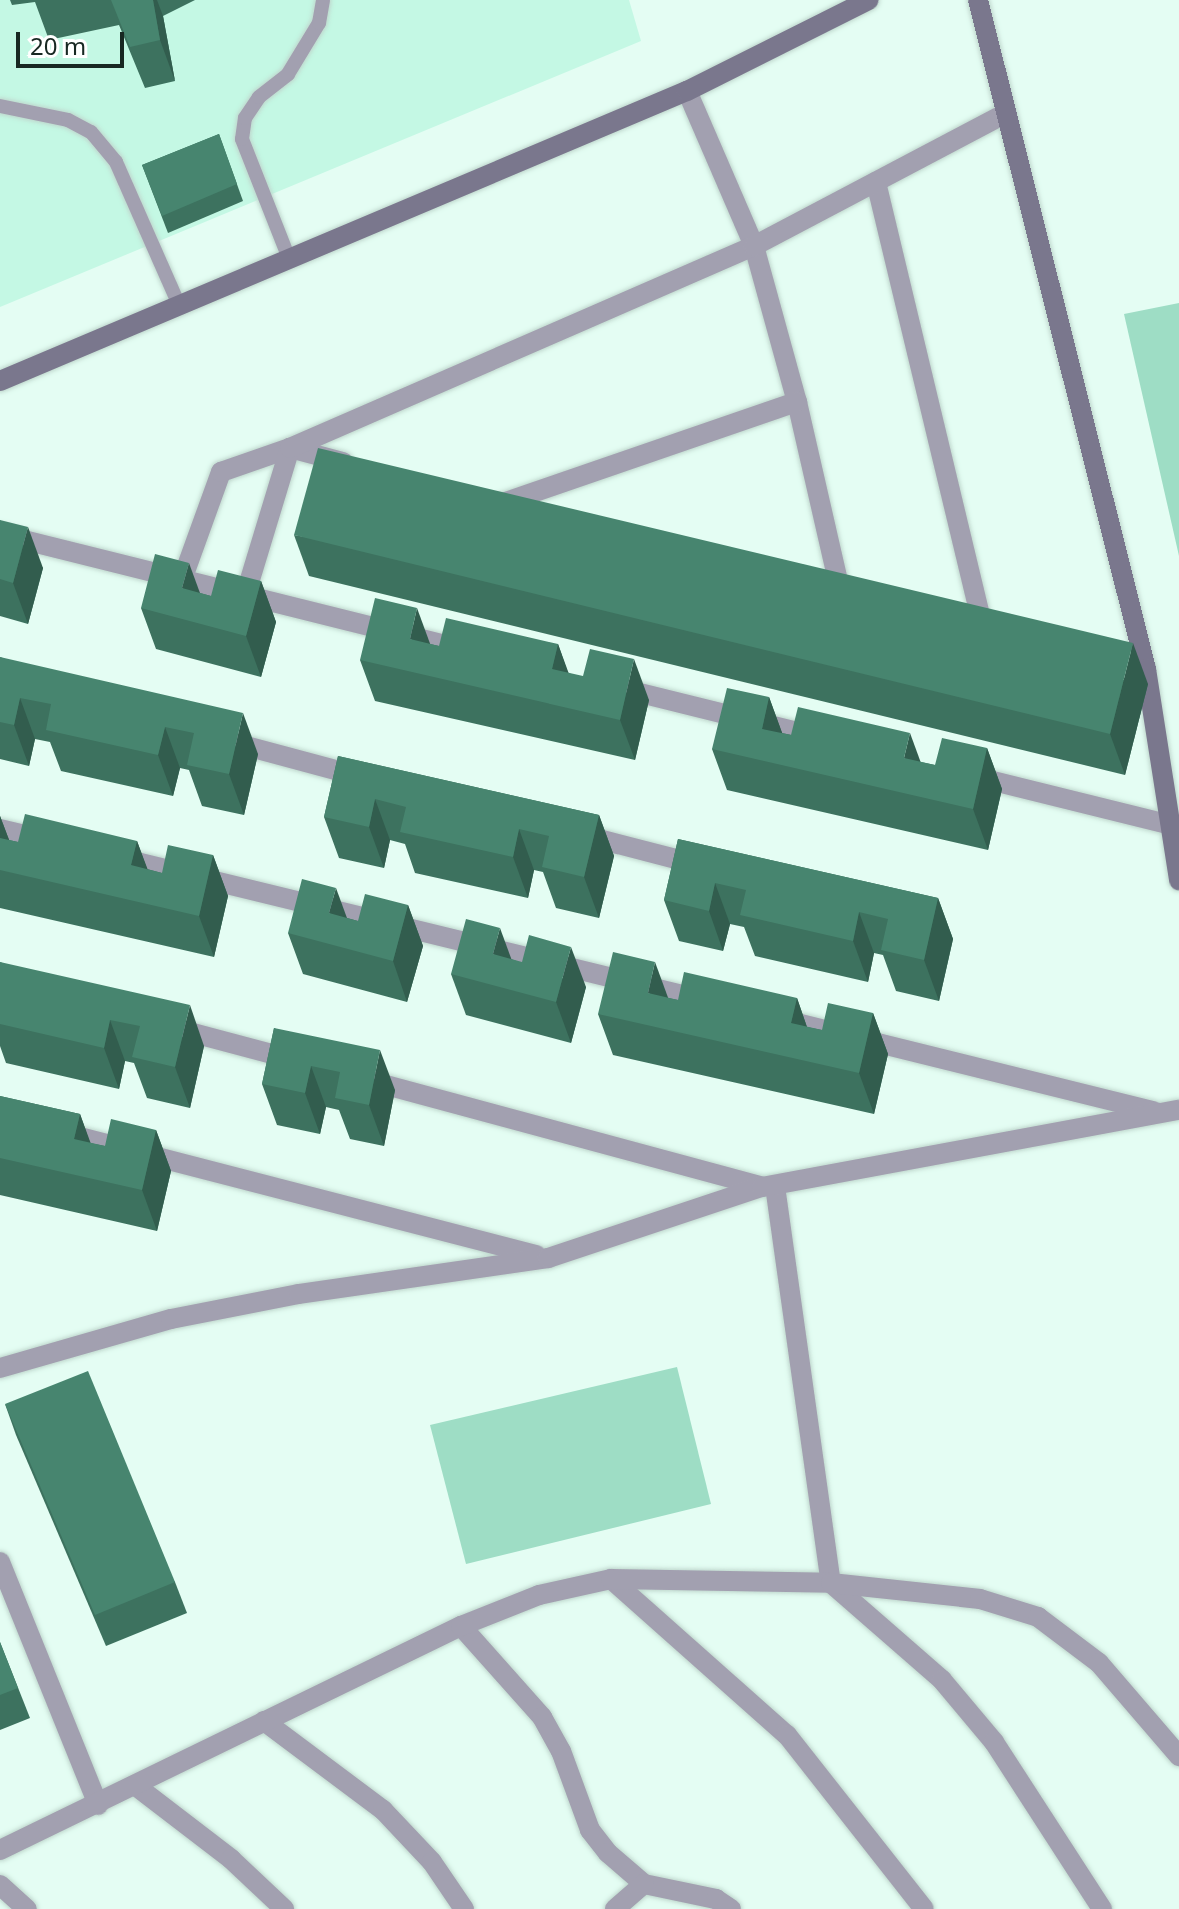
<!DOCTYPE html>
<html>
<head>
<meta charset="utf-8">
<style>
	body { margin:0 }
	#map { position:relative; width:1179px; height:1909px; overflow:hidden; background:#e4fdf3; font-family:"Noto Sans",sans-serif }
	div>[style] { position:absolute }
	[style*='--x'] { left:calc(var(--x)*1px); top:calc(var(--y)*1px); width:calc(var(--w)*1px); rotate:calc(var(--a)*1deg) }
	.built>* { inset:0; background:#c4f8e4 }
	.green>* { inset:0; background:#9eddc5 }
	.roads { filter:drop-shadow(0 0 2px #bfd7cd) drop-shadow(0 0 2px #bfd7cd) }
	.lane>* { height:14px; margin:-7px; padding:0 7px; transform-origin:7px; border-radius:7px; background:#a2a0b0 }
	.street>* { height:20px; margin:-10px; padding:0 10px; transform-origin:10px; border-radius:10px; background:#a2a0b0 }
	.secondary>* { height:20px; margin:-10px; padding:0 10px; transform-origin:10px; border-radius:10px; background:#7a778d }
	.wall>* { inset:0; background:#3d725f }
	.shaded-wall>* { inset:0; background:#325d4e }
	.building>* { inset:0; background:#47856f }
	span { translate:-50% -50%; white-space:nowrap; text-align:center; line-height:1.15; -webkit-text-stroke:7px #fff; paint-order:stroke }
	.scale { position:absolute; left:16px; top:32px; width:108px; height:36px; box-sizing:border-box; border:4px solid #182822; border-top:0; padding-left:10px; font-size:24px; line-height:28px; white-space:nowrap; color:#182822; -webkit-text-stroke:6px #fff; paint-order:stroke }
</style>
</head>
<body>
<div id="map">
	<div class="built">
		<i style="clip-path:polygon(0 0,629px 0,641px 41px,0 307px)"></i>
	</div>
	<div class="green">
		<i style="clip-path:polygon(1179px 303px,1179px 556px,1124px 314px)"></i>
		<i style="clip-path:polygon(677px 1367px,711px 1504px,466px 1564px,430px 1425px)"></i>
	</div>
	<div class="roads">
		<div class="lane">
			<i style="--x:0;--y:106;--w:69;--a:11.6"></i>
			<i style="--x:68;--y:120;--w:26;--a:28"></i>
			<i style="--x:91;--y:132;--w:39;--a:50"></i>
			<i style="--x:116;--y:162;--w:158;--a:66.2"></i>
			<i style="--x:290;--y:261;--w:131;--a:-111.5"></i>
			<i style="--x:242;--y:139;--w:21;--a:-82"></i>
			<i style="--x:245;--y:118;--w:25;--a:-56"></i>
			<i style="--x:259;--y:97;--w:37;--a:-38"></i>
			<i style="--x:288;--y:74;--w:60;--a:-58.7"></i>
			<i style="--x:319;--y:23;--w:23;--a:-80"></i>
		</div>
		<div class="street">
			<i style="--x:687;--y:91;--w:169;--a:66.6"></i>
			<i style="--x:754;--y:246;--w:162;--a:74.6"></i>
			<i style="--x:797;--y:402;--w:197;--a:77.1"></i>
			<i style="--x:876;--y:182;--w:460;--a:76.5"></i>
			<i style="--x:500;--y:504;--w:314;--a:-19"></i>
			<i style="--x:0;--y:534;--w:479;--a:14"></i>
			<i style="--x:183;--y:577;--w:112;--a:-70.1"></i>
			<i style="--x:221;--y:472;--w:73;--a:-19.2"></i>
			<i style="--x:290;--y:448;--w:55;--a:14.8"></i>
			<i style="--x:245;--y:596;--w:155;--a:-73.1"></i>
			<i style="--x:290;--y:448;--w:506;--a:-23.53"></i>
			<i style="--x:754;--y:246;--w:285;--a:-27.8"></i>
			<i style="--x:624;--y:689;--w:200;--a:13.9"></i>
			<i style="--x:231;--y:742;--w:131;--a:15"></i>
			<i style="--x:973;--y:776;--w:204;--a:13.9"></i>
			<i style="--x:0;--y:829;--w:47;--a:13.4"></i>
			<i style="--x:583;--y:835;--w:120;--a:14.5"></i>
			<i style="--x:120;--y:858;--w:600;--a:13.69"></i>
			<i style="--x:781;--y:1019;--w:384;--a:13.9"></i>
			<i style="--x:174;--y:1028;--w:124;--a:14.9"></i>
			<i style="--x:371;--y:1081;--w:404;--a:15.1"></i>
			<i style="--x:64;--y:1133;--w:488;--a:14.5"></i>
			<i style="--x:775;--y:1186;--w:401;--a:82"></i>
			<i style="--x:831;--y:1583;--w:147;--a:41.1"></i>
			<i style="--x:942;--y:1680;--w:81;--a:50"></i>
			<i style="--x:994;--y:1742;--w:199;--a:57.1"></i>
			<i style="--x:0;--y:1368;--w:178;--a:-16"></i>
			<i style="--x:171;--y:1319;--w:130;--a:-11.1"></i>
			<i style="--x:299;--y:1294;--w:252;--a:-8.2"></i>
			<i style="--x:548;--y:1258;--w:225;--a:-18.4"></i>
			<i style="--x:762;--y:1187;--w:424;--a:-10.5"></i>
			<i style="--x:0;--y:1562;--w:262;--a:68"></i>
			<i style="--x:611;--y:1579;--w:235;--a:41.6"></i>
			<i style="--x:787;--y:1735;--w:221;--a:51.8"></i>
			<i style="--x:461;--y:1626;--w:122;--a:48.3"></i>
			<i style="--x:542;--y:1717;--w:39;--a:61"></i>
			<i style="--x:561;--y:1751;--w:84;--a:69.8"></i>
			<i style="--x:590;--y:1830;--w:29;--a:52"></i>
			<i style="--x:608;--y:1853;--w:48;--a:40.7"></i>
			<i style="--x:644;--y:1884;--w:74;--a:11.8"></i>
			<i style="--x:716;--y:1899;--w:18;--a:34"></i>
			<i style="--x:264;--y:1721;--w:149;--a:36.8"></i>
			<i style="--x:383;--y:1810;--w:71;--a:46.7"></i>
			<i style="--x:432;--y:1862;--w:57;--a:55.8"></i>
			<i style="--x:136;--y:1786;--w:120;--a:37.5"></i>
			<i style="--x:231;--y:1859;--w:73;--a:43.3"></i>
			<i style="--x:0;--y:1850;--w:513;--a:-25.92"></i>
			<i style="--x:461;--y:1626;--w:84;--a:-21.7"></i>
			<i style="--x:539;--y:1595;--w:74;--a:-12.5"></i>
			<i style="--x:611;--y:1579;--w:220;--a:1"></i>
			<i style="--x:831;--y:1583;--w:150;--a:6.1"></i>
			<i style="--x:980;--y:1599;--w:61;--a:17.2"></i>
			<i style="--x:1038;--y:1617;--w:76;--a:37"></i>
			<i style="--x:1099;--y:1663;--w:123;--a:49.3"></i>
			<i style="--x:0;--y:1885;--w:36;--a:42"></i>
			<i style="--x:615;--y:1909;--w:38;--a:-41"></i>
		</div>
		<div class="secondary">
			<i style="--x:978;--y:0;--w:690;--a:75.9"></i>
			<i style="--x:1146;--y:669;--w:214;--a:81.1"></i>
			<i style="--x:0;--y:381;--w:746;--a:-22.89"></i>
			<i style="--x:687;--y:91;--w:203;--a:-26.6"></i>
		</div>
	</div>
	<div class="wall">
		<i style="clip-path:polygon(10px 0,195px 0,163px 16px,175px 81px,145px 88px,119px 25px,49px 40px,35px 2px,12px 5px)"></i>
		<i style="clip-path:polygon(219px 134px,243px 201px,168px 233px,142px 165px)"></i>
		<i style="clip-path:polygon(0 520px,43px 568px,28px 624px,0 616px)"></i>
		<i style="clip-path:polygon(294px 535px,1148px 684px,1125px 775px,309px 576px)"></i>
		<i style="clip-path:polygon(261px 581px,276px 622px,261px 677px,156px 649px,141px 608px,200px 593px,211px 596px)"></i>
		<i style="clip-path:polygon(430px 644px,439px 646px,558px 644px,568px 673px,649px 700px,635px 760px,375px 701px,360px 660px)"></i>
		<i style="clip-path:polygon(0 657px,258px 754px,244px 815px,202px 806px,189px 770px,180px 768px,173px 796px,61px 771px,50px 742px,35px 739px,29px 766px,0 759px)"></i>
		<i style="clip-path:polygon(769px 697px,782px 733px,935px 765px,987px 748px,1002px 789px,988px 850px,727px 790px,712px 749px)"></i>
		<i style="clip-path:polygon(338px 756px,599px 815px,614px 856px,599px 918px,556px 908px,543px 872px,534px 870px,528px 898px,415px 873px,405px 844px,390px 840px,384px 868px,339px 858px,324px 817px)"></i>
		<i style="clip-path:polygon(0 816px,9px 840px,18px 842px,137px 841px,147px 869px,162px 873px,213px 855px,228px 896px,214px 957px,0 908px)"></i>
		<i style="clip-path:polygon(678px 839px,938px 898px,953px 939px,939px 1001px,896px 991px,883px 955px,874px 953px,868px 982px,755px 956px,744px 927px,730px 924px,723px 951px,679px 941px,664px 900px)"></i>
		<i style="clip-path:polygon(408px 905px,423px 946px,407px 1002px,303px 974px,288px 933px,347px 918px,358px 921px)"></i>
		<i style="clip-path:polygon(511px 959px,586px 987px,571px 1043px,466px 1015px,451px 974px)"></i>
		<i style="clip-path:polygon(0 962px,204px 1046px,190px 1108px,147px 1098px,134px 1063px,125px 1061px,119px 1089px,6px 1063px,0 1046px)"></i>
		<i style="clip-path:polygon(668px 998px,678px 1000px,797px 998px,807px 1027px,822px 1030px,873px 1013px,888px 1054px,874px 1114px,613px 1055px,598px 1014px)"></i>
		<i style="clip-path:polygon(274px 1028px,395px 1090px,384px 1146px,350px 1139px,339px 1110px,326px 1107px,320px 1134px,277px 1125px,262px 1084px)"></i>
		<i style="clip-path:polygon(0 1096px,80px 1114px,90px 1143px,105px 1146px,156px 1130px,171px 1171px,157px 1231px,0 1195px)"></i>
		<i style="clip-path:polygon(5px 1404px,175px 1582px,187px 1613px,106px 1646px,16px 1435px)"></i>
		<i style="clip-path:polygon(0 1642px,30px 1718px,0 1730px)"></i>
	</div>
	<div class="shaded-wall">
		<i style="clip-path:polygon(153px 0,157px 0,163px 16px,175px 81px,160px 40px)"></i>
		<i style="clip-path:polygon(28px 527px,43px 568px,28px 624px,13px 583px)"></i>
		<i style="clip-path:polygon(189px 563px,204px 604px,182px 588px)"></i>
		<i style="clip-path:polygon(261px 581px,276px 622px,261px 677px,246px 636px)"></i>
		<i style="clip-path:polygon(417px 608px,432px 649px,410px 639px)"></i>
		<i style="clip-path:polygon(1133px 643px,1148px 684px,1125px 775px,1110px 734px)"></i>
		<i style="clip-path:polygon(558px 644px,573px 685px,552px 669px)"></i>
		<i style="clip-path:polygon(634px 659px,649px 700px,635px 760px,620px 720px)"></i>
		<i style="clip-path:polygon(769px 697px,784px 738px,762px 729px)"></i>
		<i style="clip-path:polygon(20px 698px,35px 739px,29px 766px,14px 725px)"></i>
		<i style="clip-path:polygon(243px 713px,258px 754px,244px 815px,229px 774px)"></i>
		<i style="clip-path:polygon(165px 727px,180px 768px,173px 796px,158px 755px)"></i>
		<i style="clip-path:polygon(910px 733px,925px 774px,904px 758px)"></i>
		<i style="clip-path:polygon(987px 748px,1002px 789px,988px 850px,973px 809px)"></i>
		<i style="clip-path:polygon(375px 799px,390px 840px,384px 868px,369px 827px)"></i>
		<i style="clip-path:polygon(599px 815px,614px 856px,599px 918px,584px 877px)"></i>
		<i style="clip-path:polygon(0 816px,11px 845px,0 868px)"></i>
		<i style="clip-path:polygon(519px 829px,534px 870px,528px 898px,513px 857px)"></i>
		<i style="clip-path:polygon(137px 841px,152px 881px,131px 865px)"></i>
		<i style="clip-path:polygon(213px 855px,228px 896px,214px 957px,199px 916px)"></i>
		<i style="clip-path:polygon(715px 883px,730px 924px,723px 951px,709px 911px)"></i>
		<i style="clip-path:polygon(336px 888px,351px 929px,329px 913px)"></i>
		<i style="clip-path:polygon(938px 898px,953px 939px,939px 1001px,924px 960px)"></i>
		<i style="clip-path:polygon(408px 905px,423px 946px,407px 1002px,393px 961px)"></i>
		<i style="clip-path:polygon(859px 912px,874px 953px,868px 982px,853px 941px)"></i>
		<i style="clip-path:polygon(500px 928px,515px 969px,493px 954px)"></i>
		<i style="clip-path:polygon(571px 947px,586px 987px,571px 1043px,556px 1002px)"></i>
		<i style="clip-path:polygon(655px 962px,670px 1003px,648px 993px)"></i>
		<i style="clip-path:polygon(797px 998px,811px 1039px,791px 1023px)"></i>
		<i style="clip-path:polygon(190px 1005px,204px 1046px,190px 1108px,175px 1067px)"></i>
		<i style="clip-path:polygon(873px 1013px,888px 1054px,874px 1114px,859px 1073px)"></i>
		<i style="clip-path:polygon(110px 1020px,125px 1061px,119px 1089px,104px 1048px)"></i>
		<i style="clip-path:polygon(380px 1050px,395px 1090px,384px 1146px,369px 1105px)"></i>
		<i style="clip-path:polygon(311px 1066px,326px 1107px,320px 1134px,305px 1093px)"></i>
		<i style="clip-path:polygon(80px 1114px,95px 1155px,74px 1139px)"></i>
		<i style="clip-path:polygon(156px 1130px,171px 1171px,157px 1231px,142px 1190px)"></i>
	</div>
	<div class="building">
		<i style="clip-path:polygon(111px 0,153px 0,160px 40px,130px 47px)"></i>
		<i style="clip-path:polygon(219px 134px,237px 184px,162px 216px,142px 165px)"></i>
		<i style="clip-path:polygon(318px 448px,1133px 643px,1110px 734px,294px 535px)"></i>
		<i style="clip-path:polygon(0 520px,28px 527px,13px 583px,0 579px)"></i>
		<i style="clip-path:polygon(155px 554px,189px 563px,182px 588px,211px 596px,218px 570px,261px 581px,246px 636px,141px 608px)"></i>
		<i style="clip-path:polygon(375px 598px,417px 608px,410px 639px,439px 646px,446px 618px,558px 644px,552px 669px,583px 676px,590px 649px,634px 659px,620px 720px,360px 660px)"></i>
		<i style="clip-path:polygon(0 657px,243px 713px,229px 774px,187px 765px,194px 733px,165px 727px,158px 755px,46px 730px,51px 704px,20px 698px,14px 725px,0 722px)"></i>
		<i style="clip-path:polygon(727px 688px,769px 697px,762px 729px,791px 735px,798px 707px,910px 733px,904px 758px,935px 765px,942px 738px,987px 748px,973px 809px,712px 749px)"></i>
		<i style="clip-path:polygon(338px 756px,599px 815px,584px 877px,542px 867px,549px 836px,519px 829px,513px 857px,400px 832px,406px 807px,375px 799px,369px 827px,324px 817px)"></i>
		<i style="clip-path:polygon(25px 814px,137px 841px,131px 865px,162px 873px,168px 845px,213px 855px,199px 916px,0 870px,0 838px,18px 842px)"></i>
		<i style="clip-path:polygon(678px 839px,938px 898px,924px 960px,881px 950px,888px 919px,859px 912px,853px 941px,740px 915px,746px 890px,715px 883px,709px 911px,664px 900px)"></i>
		<i style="clip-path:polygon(302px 879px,336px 888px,329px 913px,358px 921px,365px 894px,408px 905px,393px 961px,288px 933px)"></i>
		<i style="clip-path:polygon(466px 919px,500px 928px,493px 954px,522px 962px,529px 935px,571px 947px,556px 1002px,451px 974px)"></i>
		<i style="clip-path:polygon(613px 952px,655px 962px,648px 993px,678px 1000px,684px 972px,797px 998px,791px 1023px,822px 1030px,828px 1003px,873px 1013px,859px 1073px,598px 1014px)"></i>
		<i style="clip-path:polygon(0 962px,190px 1005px,175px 1067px,132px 1057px,140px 1026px,110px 1020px,104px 1048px,0 1024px)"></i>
		<i style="clip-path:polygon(274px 1028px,380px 1050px,369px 1105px,335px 1098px,340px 1072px,311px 1066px,305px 1093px,262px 1084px)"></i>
		<i style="clip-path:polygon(0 1096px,80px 1114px,74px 1139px,105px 1146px,111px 1119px,156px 1130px,142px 1190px,0 1158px)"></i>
		<i style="clip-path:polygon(88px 1371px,175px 1582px,95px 1615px,5px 1404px)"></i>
		<i style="clip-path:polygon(0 1642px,18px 1688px,0 1695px)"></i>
	</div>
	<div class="scale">20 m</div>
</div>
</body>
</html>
